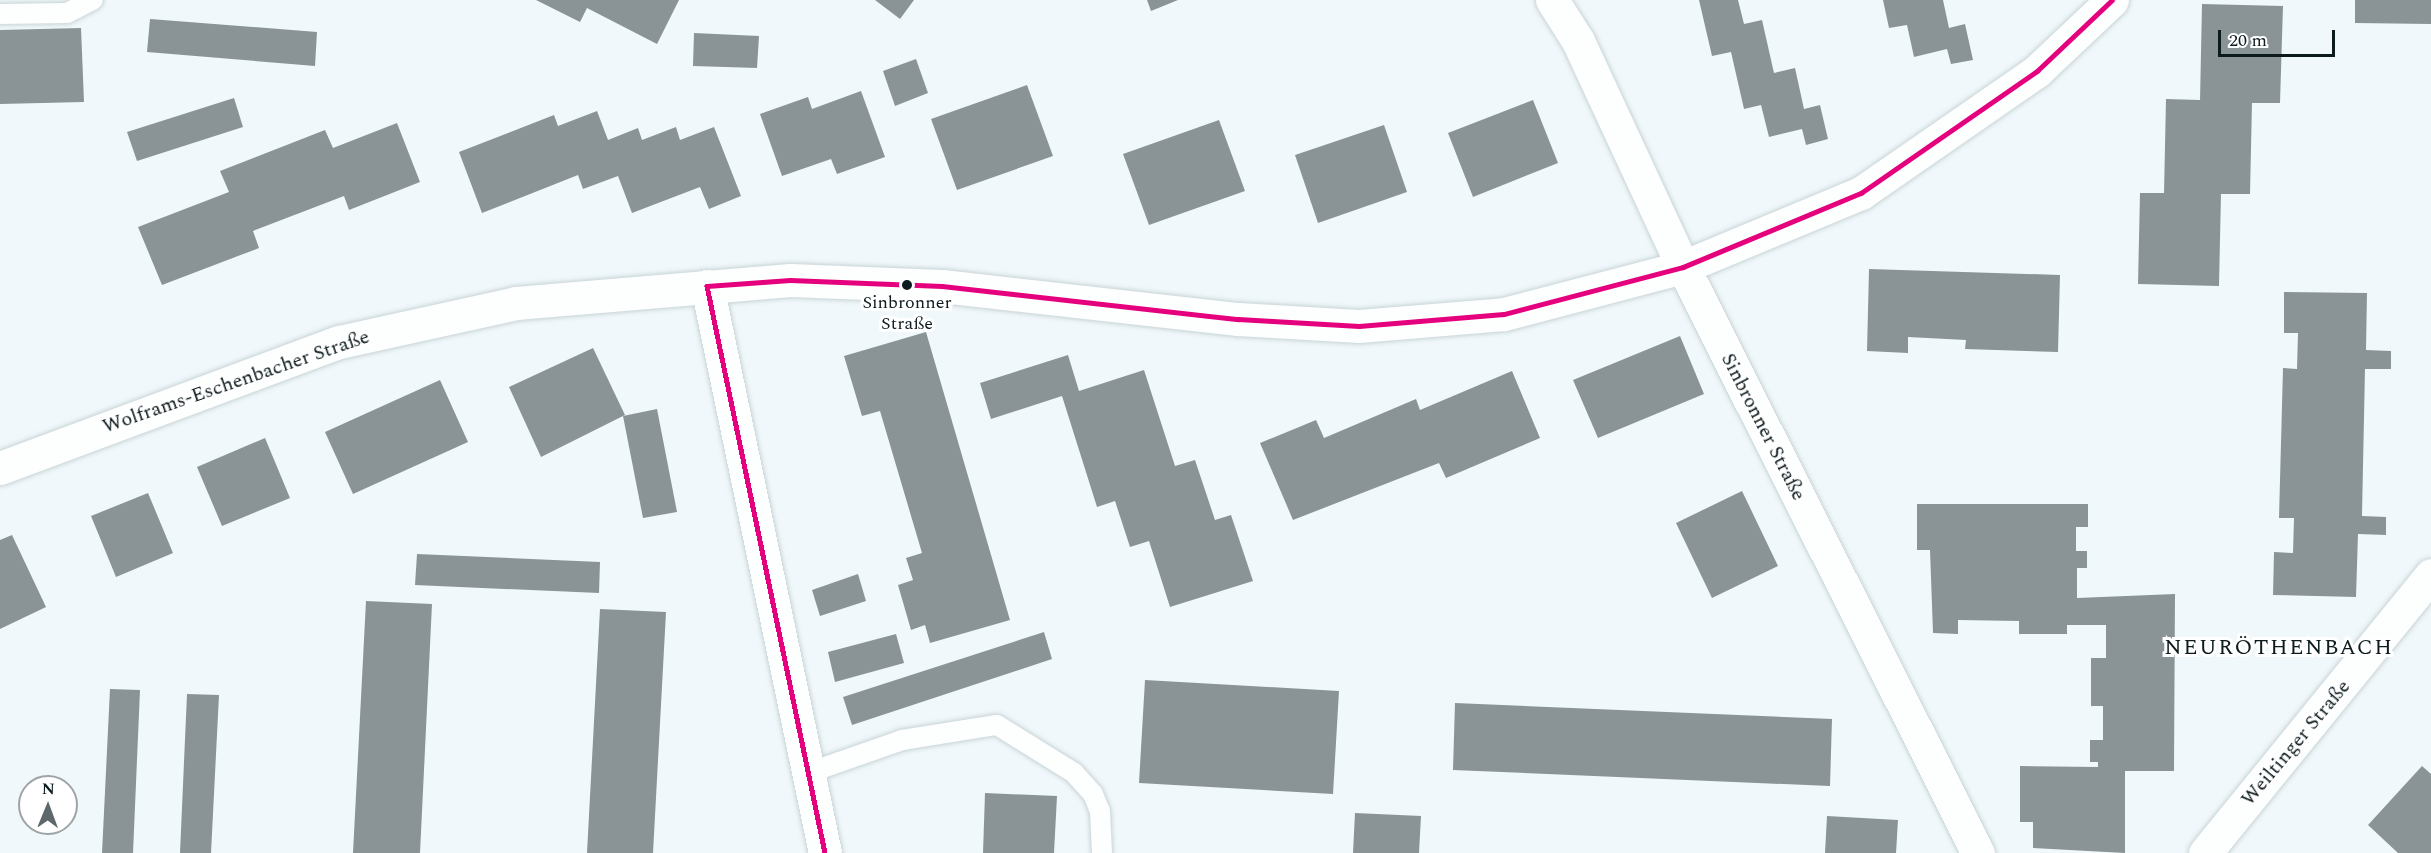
<!DOCTYPE html>
<html>
<head>
<meta charset="utf-8">
<style>
	body { margin:0 }
	#map { position:relative; width:2431px; height:853px; overflow:hidden; background:#f0f8fb; font-family:Spectral,serif }
	div>[style] { position:absolute }
	[style*='--x'] { left:calc(var(--x)*1px); top:calc(var(--y)*1px); width:calc(var(--w)*1px); rotate:calc(var(--a)*1deg) }
	.building>* { inset:0; background:#8a9497 }
	.roads { filter:drop-shadow(0 0 2px #c9d4d7) drop-shadow(0 0 2px #c9d4d7) }
	.service>* { height:20px; margin:-10px; padding:0 10px; transform-origin:10px; border-radius:10px; background:#fdfefe }
	.minor>* { height:33px; margin:-16.5px; padding:0 16.5px; transform-origin:16.5px; border-radius:16.5px; background:#fdfefe }
	.bus-1>* { height:4.5px; margin:-2.25px; padding:0 2.25px; transform-origin:2.25px; border-radius:2.25px; background:#e5007d }
	.dots>* { width:16px; height:16px; translate:-50% -50%; box-sizing:border-box; border:3px solid #fff; border-radius:50% }
	span { translate:-50% -50%; white-space:nowrap; text-align:center; line-height:1.15; -webkit-text-stroke:6px #fff; paint-order:stroke }
	.bus-label { font-size:18px; color:#0d1b1e }
	.street-label { font-size:20px; color:#0d1b1e }
	.quarter-label { font-size:22px; color:#0d1b1e; letter-spacing:1.5px }
	.north { position:absolute; left:18px; top:775px; width:60px; height:60px; box-sizing:border-box; background:#fff; border:2px solid #9ea4a5; border-radius:50%; rotate:1deg; font-size:16px; font-weight:700; line-height:24px; text-align:center; color:#0d1b1e }
	.north::after { content:''; display:block; margin:auto; width:21px; height:27px; background:#5c686b; clip-path:polygon(50% 0,100% 100%,50% 72%,0 100%) }
	.scale { position:absolute; left:2218px; top:30px; width:117px; height:27px; box-sizing:border-box; border:3px solid #0d1b1e; border-top:0; padding-left:8px; font-size:18px; line-height:21px; white-space:nowrap; color:#0d1b1e; -webkit-text-stroke:4px #fff; paint-order:stroke }
</style>
</head>
<body>
<div id="map">
	<div class="building">
		<i style="clip-path:polygon(536px 0,679px 0,657px 44px,587px 8px,580px 22px)"></i>
		<i style="clip-path:polygon(875px 0,914px 0,900px 19px)"></i>
		<i style="clip-path:polygon(1147px 0,1178px 0,1151px 11px)"></i>
		<i style="clip-path:polygon(1699px 0,1738px 0,1744px 24px,1762px 20px,1774px 73px,1795px 68px,1804px 109px,1820px 105px,1828px 139px,1806px 145px,1802px 129px,1769px 137px,1761px 105px,1744px 109px,1731px 52px,1712px 56px)"></i>
		<i style="clip-path:polygon(1883px 0,1943px 0,1949px 28px,1965px 24px,1973px 60px,1951px 64px,1947px 49px,1914px 57px,1907px 25px,1889px 28px)"></i>
		<i style="clip-path:polygon(2355px 0,2431px 0,2431px 24px,2355px 23px)"></i>
		<i style="clip-path:polygon(2202px 4px,2283px 6px,2280px 103px,2252px 103px,2250px 194px,2221px 194px,2219px 286px,2138px 284px,2140px 193px,2164px 193px,2166px 99px,2200px 100px)"></i>
		<i style="clip-path:polygon(150px 19px,317px 32px,315px 66px,147px 52px)"></i>
		<i style="clip-path:polygon(81px 28px,84px 102px,0 104px,0 30px)"></i>
		<i style="clip-path:polygon(694px 33px,759px 36px,757px 68px,693px 66px)"></i>
		<i style="clip-path:polygon(916px 59px,928px 93px,895px 106px,883px 71px)"></i>
		<i style="clip-path:polygon(1027px 85px,1053px 156px,957px 190px,931px 119px)"></i>
		<i style="clip-path:polygon(861px 91px,885px 157px,837px 174px,831px 159px,782px 176px,760px 114px,808px 97px,812px 109px)"></i>
		<i style="clip-path:polygon(234px 98px,243px 127px,137px 161px,127px 132px)"></i>
		<i style="clip-path:polygon(1533px 100px,1558px 163px,1473px 197px,1448px 133px)"></i>
		<i style="clip-path:polygon(597px 111px,608px 140px,638px 128px,642px 140px,676px 127px,680px 140px,714px 127px,741px 196px,709px 209px,700px 187px,632px 213px,618px 176px,583px 189px,578px 175px,482px 213px,459px 152px,554px 115px,558px 126px)"></i>
		<i style="clip-path:polygon(1219px 120px,1245px 191px,1149px 225px,1123px 154px)"></i>
		<i style="clip-path:polygon(397px 123px,420px 182px,349px 210px,344px 196px,253px 231px,259px 248px,162px 285px,138px 227px,229px 192px,220px 171px,325px 130px,333px 148px)"></i>
		<i style="clip-path:polygon(1384px 125px,1407px 192px,1318px 223px,1295px 155px)"></i>
		<i style="clip-path:polygon(1869px 269px,2060px 275px,2058px 352px,1965px 349px,1966px 340px,1908px 337px,1908px 353px,1867px 351px)"></i>
		<i style="clip-path:polygon(2284px 292px,2367px 293px,2366px 350px,2391px 351px,2391px 369px,2365px 369px,2362px 516px,2386px 517px,2386px 535px,2358px 534px,2356px 597px,2273px 595px,2274px 552px,2293px 553px,2294px 518px,2279px 518px,2283px 368px,2297px 369px,2298px 333px,2284px 333px)"></i>
		<i style="clip-path:polygon(926px 332px,1010px 620px,930px 643px,925px 625px,911px 630px,898px 585px,913px 580px,906px 558px,922px 553px,880px 411px,862px 416px,844px 356px)"></i>
		<i style="clip-path:polygon(1680px 336px,1704px 394px,1598px 438px,1573px 380px)"></i>
		<i style="clip-path:polygon(593px 348px,625px 415px,541px 457px,509px 387px)"></i>
		<i style="clip-path:polygon(1068px 355px,1079px 391px,1144px 370px,1175px 466px,1195px 460px,1215px 520px,1231px 515px,1253px 581px,1170px 607px,1149px 541px,1130px 547px,1115px 501px,1097px 507px,1062px 396px,991px 419px,980px 383px)"></i>
		<i style="clip-path:polygon(1512px 371px,1540px 438px,1446px 478px,1439px 463px,1293px 520px,1260px 443px,1316px 420px,1324px 438px,1416px 399px,1420px 410px)"></i>
		<i style="clip-path:polygon(440px 380px,468px 442px,353px 494px,325px 432px)"></i>
		<i style="clip-path:polygon(657px 409px,677px 512px,643px 518px,623px 416px)"></i>
		<i style="clip-path:polygon(265px 438px,290px 498px,222px 526px,197px 467px)"></i>
		<i style="clip-path:polygon(1742px 491px,1778px 566px,1712px 598px,1676px 523px)"></i>
		<i style="clip-path:polygon(148px 493px,173px 553px,116px 577px,91px 516px)"></i>
		<i style="clip-path:polygon(1917px 504px,2088px 504px,2088px 527px,2076px 527px,2076px 551px,2087px 551px,2087px 568px,2077px 568px,2077px 598px,2175px 594px,2174px 771px,2125px 771px,2125px 853px,2033px 848px,2033px 822px,2020px 822px,2020px 766px,2098px 767px,2098px 762px,2090px 762px,2090px 740px,2103px 740px,2103px 706px,2091px 706px,2091px 658px,2106px 658px,2106px 625px,2067px 625px,2067px 634px,2019px 634px,2019px 621px,1958px 620px,1958px 634px,1933px 633px,1930px 550px,1917px 550px)"></i>
		<i style="clip-path:polygon(12px 535px,46px 607px,0 629px,0 540px)"></i>
		<i style="clip-path:polygon(417px 554px,600px 562px,599px 593px,415px 585px)"></i>
		<i style="clip-path:polygon(858px 574px,866px 601px,820px 616px,812px 590px)"></i>
		<i style="clip-path:polygon(366px 601px,432px 604px,420px 853px,353px 853px)"></i>
		<i style="clip-path:polygon(600px 609px,666px 612px,653px 853px,587px 853px)"></i>
		<i style="clip-path:polygon(1044px 632px,1052px 659px,852px 725px,843px 697px)"></i>
		<i style="clip-path:polygon(896px 634px,904px 663px,835px 682px,828px 652px)"></i>
		<i style="clip-path:polygon(1145px 680px,1339px 691px,1333px 794px,1139px 783px)"></i>
		<i style="clip-path:polygon(110px 689px,140px 690px,133px 853px,102px 853px)"></i>
		<i style="clip-path:polygon(187px 694px,219px 695px,211px 853px,180px 853px)"></i>
		<i style="clip-path:polygon(1455px 703px,1832px 719px,1830px 786px,1453px 770px)"></i>
		<i style="clip-path:polygon(2422px 766px,2431px 774px,2431px 853px,2398px 853px,2368px 825px)"></i>
		<i style="clip-path:polygon(985px 793px,1057px 796px,1054px 853px,983px 853px)"></i>
		<i style="clip-path:polygon(1355px 813px,1421px 816px,1419px 853px,1353px 853px)"></i>
		<i style="clip-path:polygon(1827px 816px,1898px 820px,1896px 853px,1825px 853px)"></i>
	</div>
	<div class="roads">
		<div class="service">
			<i style="--x:0;--y:14;--w:67;--a:-0.9"></i>
			<i style="--x:67;--y:13;--w:29;--a:-27"></i>
			<i style="--x:808;--y:773;--w:100;--a:-19.3"></i>
			<i style="--x:902;--y:740;--w:96;--a:-9"></i>
			<i style="--x:997;--y:725;--w:91;--a:31.9"></i>
			<i style="--x:1074;--y:773;--w:28;--a:48"></i>
			<i style="--x:1093;--y:794;--w:18;--a:68"></i>
			<i style="--x:1100;--y:811;--w:42;--a:87.3"></i>
		</div>
		<div class="minor">
			<i style="--x:1552;--y:0;--w:49;--a:57.6"></i>
			<i style="--x:1578;--y:41;--w:249;--a:65.1"></i>
			<i style="--x:1683;--y:267;--w:656;--a:63.28"></i>
			<i style="--x:707;--y:286;--w:579;--a:78.24"></i>
			<i style="--x:0;--y:468;--w:362;--a:-20.4"></i>
			<i style="--x:339;--y:342;--w:181;--a:-12.4"></i>
			<i style="--x:516;--y:303;--w:275;--a:-4.8"></i>
			<i style="--x:790;--y:280;--w:152;--a:2.3"></i>
			<i style="--x:942;--y:286;--w:298;--a:6.4"></i>
			<i style="--x:1238;--y:319;--w:121;--a:3.3"></i>
			<i style="--x:1359;--y:326;--w:145;--a:-4.7"></i>
			<i style="--x:1504;--y:314;--w:185;--a:-14.7"></i>
			<i style="--x:1683;--y:267;--w:193;--a:-22.6"></i>
			<i style="--x:1861;--y:193;--w:214;--a:-34.7"></i>
			<i style="--x:2037;--y:71;--w:103;--a:-43.4"></i>
			<i style="--x:2205;--y:853;--w:358;--a:-50.9"></i>
		</div>
	</div>
	<div class="bus-1">
		<i style="--x:707;--y:286;--w:83;--a:-4.1"></i>
		<i style="--x:790;--y:280;--w:152;--a:2.3"></i>
		<i style="--x:942;--y:286;--w:298;--a:6.4"></i>
		<i style="--x:1238;--y:319;--w:121;--a:3.3"></i>
		<i style="--x:1359;--y:326;--w:145;--a:-4.7"></i>
		<i style="--x:1504;--y:314;--w:185;--a:-14.7"></i>
		<i style="--x:1683;--y:267;--w:193;--a:-22.6"></i>
		<i style="--x:1861;--y:193;--w:214;--a:-34.7"></i>
		<i style="--x:2037;--y:71;--w:103;--a:-43.4"></i>
		<i style="--x:707;--y:286;--w:579;--a:78.24"></i>
	</div>
	<div class="dots">
		<i style="left:907px;top:285px;background:#0d1b1e"></i>
	</div>
	<div class="bus-label">
		<span style="left:907px;top:314px">Sinbronner<br>Straße</span>
	</div>
	<div class="street-label">
		<span style="left:236px;top:382px;rotate:-19deg">Wolframs-Eschenbacher Straße</span>
		<span style="left:1763px;top:427px;rotate:63deg">Sinbronner Straße</span>
		<span style="left:2296px;top:743px;rotate:-50deg">Weiltinger Straße</span>
	</div>
	<div class="quarter-label">
		<span style="left:2279px;top:648px">NEURÖTHENBACH</span>
	</div>
	<div class="north">N</div>
	<div class="scale">20 m</div>
</div>
</body>
</html>
